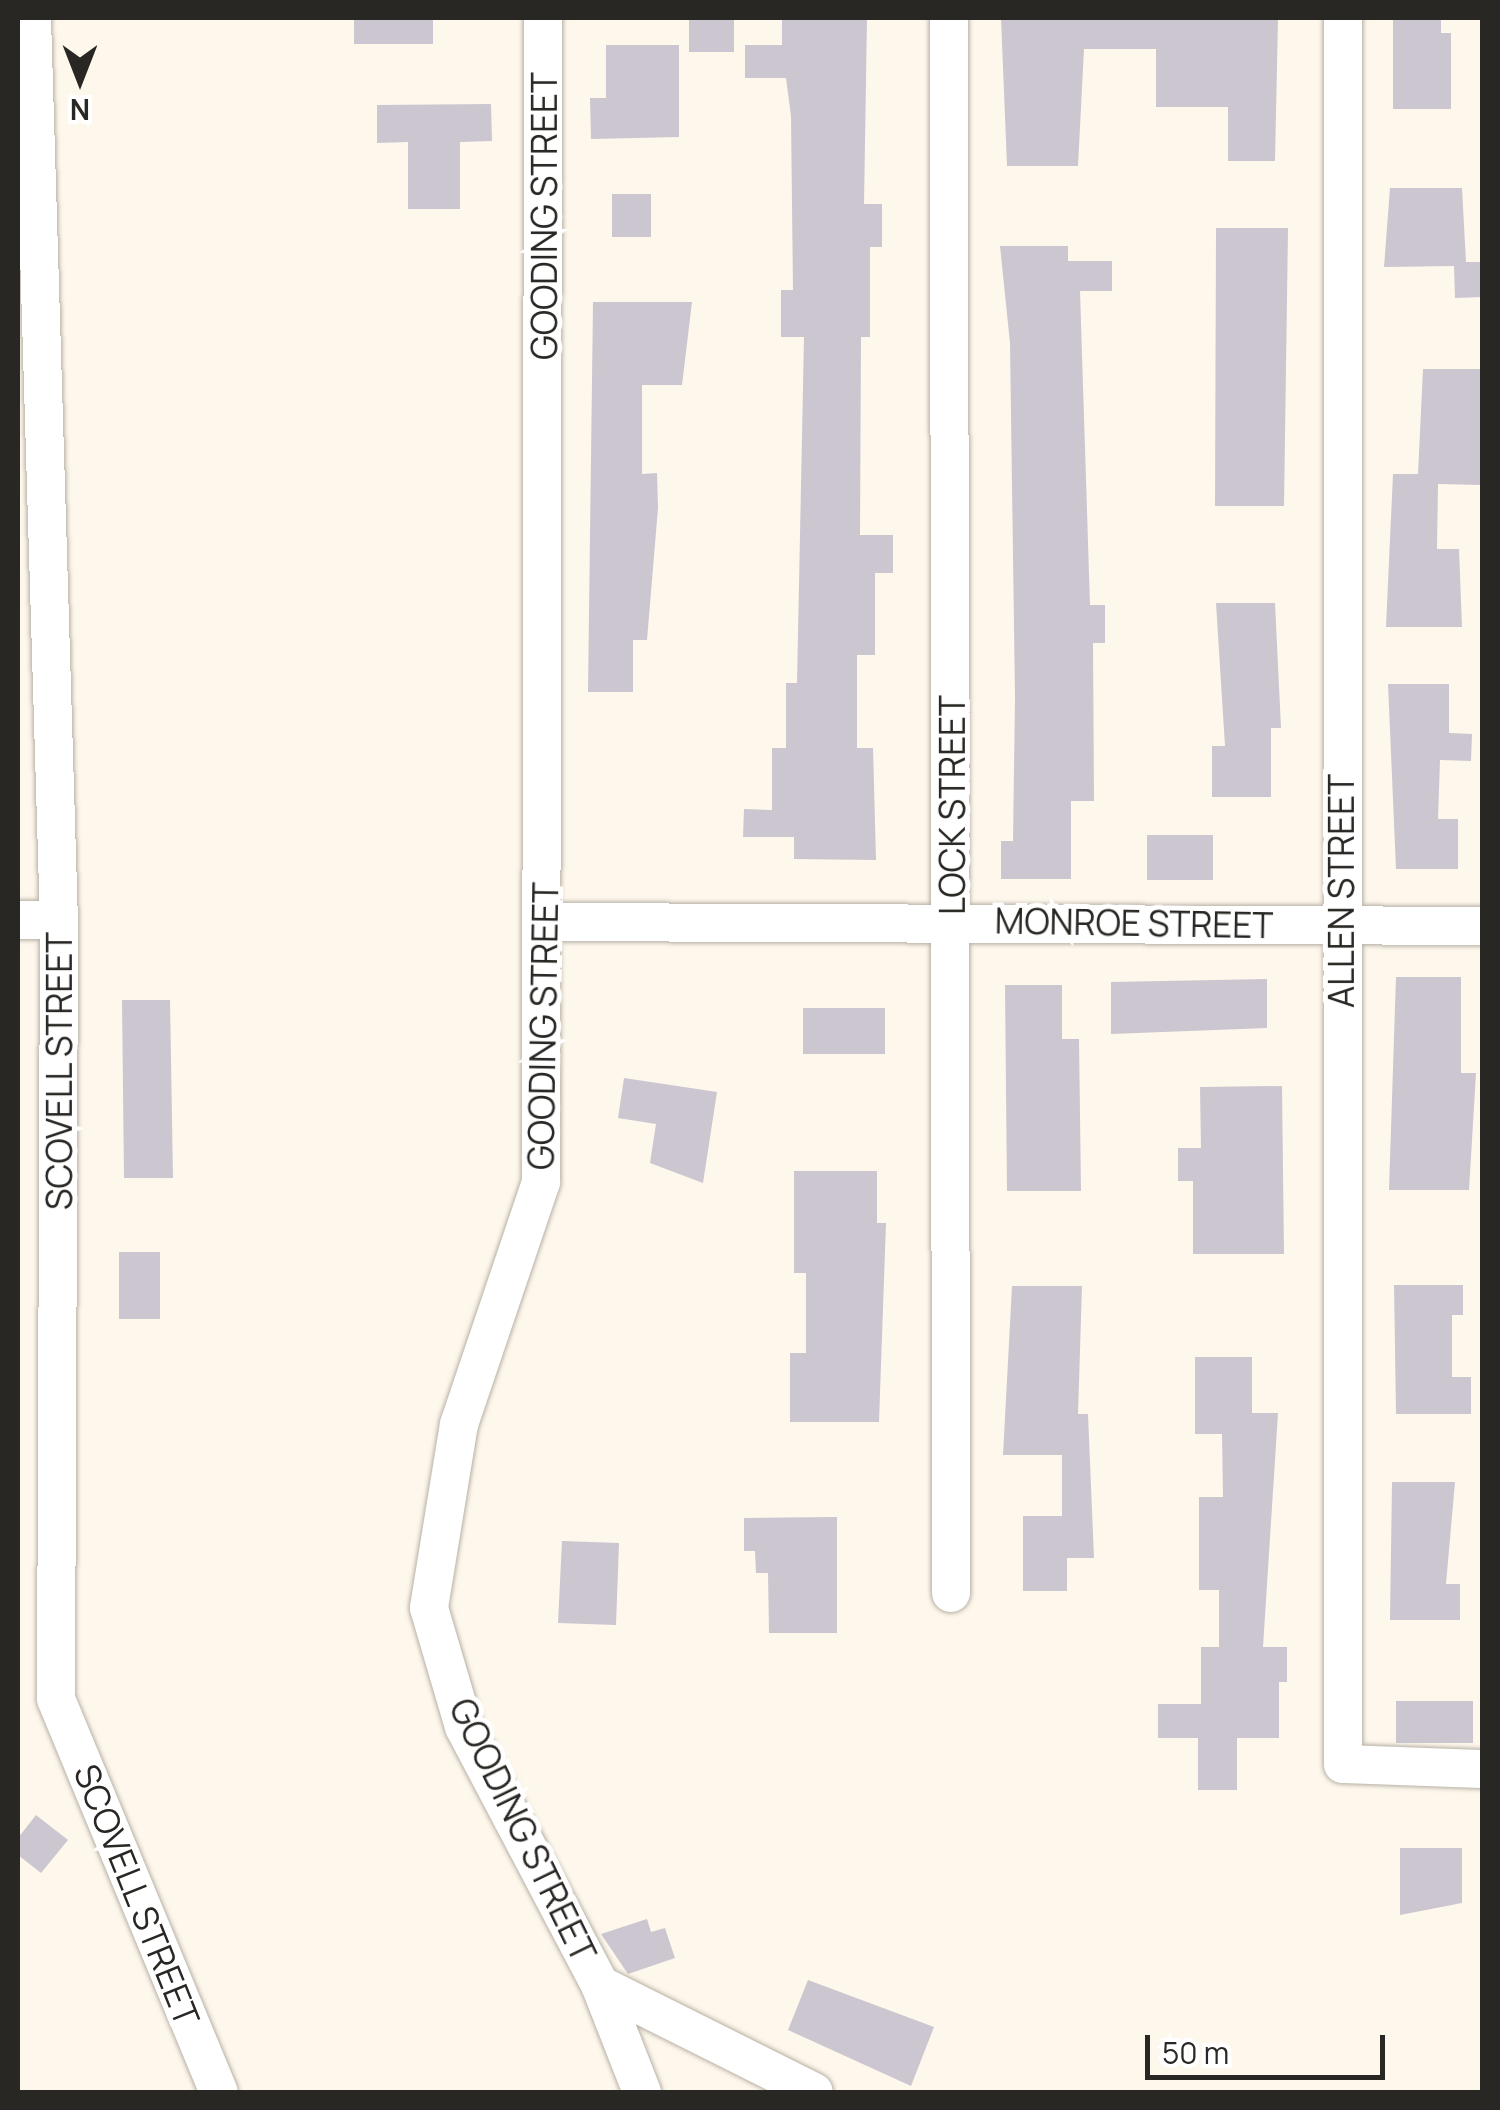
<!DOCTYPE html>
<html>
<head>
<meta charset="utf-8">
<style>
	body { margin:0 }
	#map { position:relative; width:1500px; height:2110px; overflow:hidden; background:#fef7ec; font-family:Manrope,sans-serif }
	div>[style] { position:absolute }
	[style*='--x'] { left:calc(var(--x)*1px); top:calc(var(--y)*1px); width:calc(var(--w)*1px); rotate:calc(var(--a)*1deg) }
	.building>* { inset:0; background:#ccc6d0 }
	.roads { filter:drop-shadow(0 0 2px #b7b1a6) drop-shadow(0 0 2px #b7b1a6) }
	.minor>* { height:38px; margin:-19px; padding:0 19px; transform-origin:19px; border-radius:19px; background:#fff }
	span { translate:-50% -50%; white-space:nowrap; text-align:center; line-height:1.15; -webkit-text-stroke:10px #fff; paint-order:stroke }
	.street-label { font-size:35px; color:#292723 }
	.frame { position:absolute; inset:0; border:20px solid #292723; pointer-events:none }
	.north { position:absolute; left:30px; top:30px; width:100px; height:100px; -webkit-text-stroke:8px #fff; paint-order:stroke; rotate:180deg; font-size:28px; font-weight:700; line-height:40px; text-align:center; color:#292723 }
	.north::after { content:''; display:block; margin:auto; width:35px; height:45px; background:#292723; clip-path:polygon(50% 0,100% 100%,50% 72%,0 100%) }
	.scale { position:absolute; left:1145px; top:2035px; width:240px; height:45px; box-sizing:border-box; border:5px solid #292723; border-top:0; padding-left:12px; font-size:30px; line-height:35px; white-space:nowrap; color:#292723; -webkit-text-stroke:8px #fff; paint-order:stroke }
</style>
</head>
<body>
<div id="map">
	<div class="building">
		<i style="clip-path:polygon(354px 18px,433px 18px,433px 44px,354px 44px)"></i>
		<i style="clip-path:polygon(689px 18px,734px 18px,734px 52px,689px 52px)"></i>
		<i style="clip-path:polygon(782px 18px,867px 18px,864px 204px,882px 204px,882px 247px,870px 247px,870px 337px,861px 337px,860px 535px,893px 535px,893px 573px,875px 573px,875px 655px,857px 655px,857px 748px,873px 748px,876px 860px,794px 859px,794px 837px,743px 837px,744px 809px,772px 810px,772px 748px,786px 748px,786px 683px,797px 683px,804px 337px,781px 337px,781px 290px,793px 290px,791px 116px,786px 78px,745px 78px,745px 45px,782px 45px)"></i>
		<i style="clip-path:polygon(1001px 18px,1278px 18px,1275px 161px,1228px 161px,1228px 107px,1156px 107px,1156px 49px,1084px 49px,1078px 166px,1007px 166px)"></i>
		<i style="clip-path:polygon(1393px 18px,1441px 18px,1441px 33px,1451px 33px,1451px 109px,1393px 109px)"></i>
		<i style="clip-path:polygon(606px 45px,679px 45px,679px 137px,591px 139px,590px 98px,606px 98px)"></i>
		<i style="clip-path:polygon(491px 104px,492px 141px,460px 142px,460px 209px,408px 209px,408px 142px,377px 143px,377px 105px)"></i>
		<i style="clip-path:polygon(1390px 188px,1462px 188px,1466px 262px,1482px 262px,1482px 297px,1455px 298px,1454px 266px,1384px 267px)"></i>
		<i style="clip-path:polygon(612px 194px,651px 194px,651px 237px,612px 237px)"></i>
		<i style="clip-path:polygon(1216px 228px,1288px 228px,1284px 506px,1215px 506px)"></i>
		<i style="clip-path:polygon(1000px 246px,1068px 246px,1068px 261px,1112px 261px,1112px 291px,1080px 291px,1090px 605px,1105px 605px,1105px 643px,1093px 643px,1094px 801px,1071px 801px,1071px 879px,1001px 879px,1001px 841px,1013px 841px,1015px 697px,1010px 343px)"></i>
		<i style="clip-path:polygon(593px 302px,692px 302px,682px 385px,642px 385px,642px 474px,657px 473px,658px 508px,647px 640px,633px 640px,633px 692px,588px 692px)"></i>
		<i style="clip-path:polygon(1423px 369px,1480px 369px,1482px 485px,1438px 484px,1437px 549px,1459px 549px,1462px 627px,1386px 627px,1393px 474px,1418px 474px)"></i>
		<i style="clip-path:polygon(1216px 603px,1275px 603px,1281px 728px,1271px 728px,1271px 797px,1212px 797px,1212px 746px,1225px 746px)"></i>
		<i style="clip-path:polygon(1388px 684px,1449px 684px,1449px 733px,1472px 734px,1471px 761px,1440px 760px,1438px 819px,1458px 819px,1458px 869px,1396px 869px)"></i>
		<i style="clip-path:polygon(1147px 835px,1213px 835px,1213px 880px,1147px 880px)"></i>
		<i style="clip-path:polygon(1396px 977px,1461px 977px,1461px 1073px,1476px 1073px,1469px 1190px,1389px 1190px)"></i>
		<i style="clip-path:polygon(1267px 979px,1267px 1028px,1111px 1034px,1111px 982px)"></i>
		<i style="clip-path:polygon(1005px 985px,1062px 985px,1062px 1039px,1079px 1039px,1081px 1191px,1007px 1191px)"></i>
		<i style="clip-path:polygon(122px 1000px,170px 1000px,173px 1178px,124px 1178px)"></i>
		<i style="clip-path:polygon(803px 1008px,885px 1008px,885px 1054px,803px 1054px)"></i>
		<i style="clip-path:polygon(624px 1078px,717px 1092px,703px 1183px,650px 1163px,656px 1124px,618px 1118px)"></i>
		<i style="clip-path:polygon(1282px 1086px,1284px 1254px,1193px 1254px,1193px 1181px,1178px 1181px,1178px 1148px,1201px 1148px,1200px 1087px)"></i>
		<i style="clip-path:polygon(794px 1171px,877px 1171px,877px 1223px,886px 1223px,879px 1422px,790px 1422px,790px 1353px,806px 1353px,806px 1273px,794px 1273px)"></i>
		<i style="clip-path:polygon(119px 1252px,160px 1252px,160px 1319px,119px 1319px)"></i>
		<i style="clip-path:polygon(1394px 1285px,1463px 1285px,1463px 1315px,1452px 1315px,1452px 1377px,1471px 1377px,1471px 1414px,1396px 1414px)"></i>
		<i style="clip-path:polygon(1012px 1286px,1082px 1286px,1078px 1414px,1088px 1414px,1094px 1558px,1067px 1558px,1067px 1591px,1023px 1591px,1023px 1516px,1062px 1516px,1062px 1455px,1003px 1455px)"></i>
		<i style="clip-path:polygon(1195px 1357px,1252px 1357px,1252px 1413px,1278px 1413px,1263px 1647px,1287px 1647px,1287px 1682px,1279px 1682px,1279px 1738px,1237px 1738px,1237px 1790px,1198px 1790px,1198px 1738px,1158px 1738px,1158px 1704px,1201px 1704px,1201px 1647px,1219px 1647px,1219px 1590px,1199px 1590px,1199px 1497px,1223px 1497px,1222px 1434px,1195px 1434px)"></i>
		<i style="clip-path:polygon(1392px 1482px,1455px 1482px,1446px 1584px,1460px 1584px,1460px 1620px,1390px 1620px)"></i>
		<i style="clip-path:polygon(837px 1517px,837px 1633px,769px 1633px,768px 1573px,756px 1573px,755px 1551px,744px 1551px,744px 1518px)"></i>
		<i style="clip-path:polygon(562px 1541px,619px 1543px,616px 1625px,558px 1623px)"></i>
		<i style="clip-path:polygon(1396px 1701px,1473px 1701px,1473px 1743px,1396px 1743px)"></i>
		<i style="clip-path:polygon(36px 1815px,68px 1840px,41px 1873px,18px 1855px,18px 1838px)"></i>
		<i style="clip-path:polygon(1400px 1848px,1462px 1848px,1462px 1903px,1400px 1915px)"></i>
		<i style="clip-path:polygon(647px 1919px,651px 1932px,665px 1928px,675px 1958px,628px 1974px,601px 1934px)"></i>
		<i style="clip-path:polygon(808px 1980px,934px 2027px,911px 2086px,788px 2030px)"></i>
	</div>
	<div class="roads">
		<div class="minor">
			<i style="--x:32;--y:18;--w:902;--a:88.29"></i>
			<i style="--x:59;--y:920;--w:779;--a:90.22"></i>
			<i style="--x:56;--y:1699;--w:425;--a:67.5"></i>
			<i style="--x:543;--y:18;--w:1164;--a:90.1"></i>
			<i style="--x:541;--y:1182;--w:256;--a:108.7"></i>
			<i style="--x:459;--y:1424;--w:186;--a:99.3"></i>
			<i style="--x:429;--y:1608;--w:124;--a:73.6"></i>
			<i style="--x:464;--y:1727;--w:292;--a:62.2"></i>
			<i style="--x:600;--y:1985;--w:115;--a:68.6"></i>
			<i style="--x:949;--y:18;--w:1575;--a:89.93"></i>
			<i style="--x:1343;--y:18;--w:1746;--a:90"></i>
			<i style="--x:1343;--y:1764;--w:139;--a:2.1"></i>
			<i style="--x:18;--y:920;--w:41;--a:0"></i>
			<i style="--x:546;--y:922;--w:936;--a:0.24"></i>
			<i style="--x:600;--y:1985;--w:239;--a:26.6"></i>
		</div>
	</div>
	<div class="street-label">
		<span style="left:544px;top:216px;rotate:-90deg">GOODING STREET</span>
		<span style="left:952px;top:805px;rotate:-90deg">LOCK STREET</span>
		<span style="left:1341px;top:891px;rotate:-90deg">ALLEN STREET</span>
		<span style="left:1134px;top:923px;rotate:1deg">MONROE STREET</span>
		<span style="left:543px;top:1026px;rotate:-89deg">GOODING STREET</span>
		<span style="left:59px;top:1071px;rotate:-90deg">SCOVELL STREET</span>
		<span style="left:523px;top:1830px;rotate:64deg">GOODING STREET</span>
		<span style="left:137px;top:1895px;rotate:68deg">SCOVELL STREET</span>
	</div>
	<div class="frame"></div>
	<div class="north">N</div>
	<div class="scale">50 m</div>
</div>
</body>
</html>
